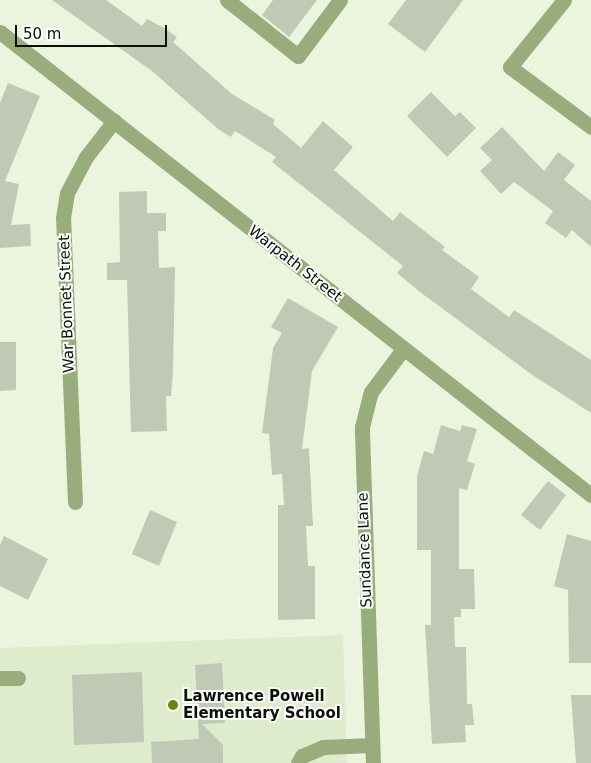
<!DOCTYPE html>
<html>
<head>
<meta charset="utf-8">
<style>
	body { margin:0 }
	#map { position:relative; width:591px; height:763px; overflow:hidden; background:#ebf5de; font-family:"DejaVu Sans",sans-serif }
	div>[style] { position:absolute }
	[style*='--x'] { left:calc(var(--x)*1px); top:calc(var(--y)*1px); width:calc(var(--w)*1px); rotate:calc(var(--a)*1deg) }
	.built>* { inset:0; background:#dfebcd }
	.building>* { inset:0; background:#c0c9b3 }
	.minor>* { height:15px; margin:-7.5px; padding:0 7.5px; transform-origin:7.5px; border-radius:7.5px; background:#99ad7c }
	.dots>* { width:14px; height:14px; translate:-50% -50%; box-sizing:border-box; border:2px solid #fdfffa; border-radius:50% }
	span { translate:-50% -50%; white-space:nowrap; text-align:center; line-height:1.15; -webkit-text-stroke:4px #fdfffa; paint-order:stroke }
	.street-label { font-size:15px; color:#0c0f08 }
	.poi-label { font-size:15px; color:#0c0f08; font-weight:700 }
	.left { translate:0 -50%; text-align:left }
	.scale { position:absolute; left:15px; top:25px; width:152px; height:22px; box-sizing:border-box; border:2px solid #0c0f08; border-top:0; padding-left:6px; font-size:15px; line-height:18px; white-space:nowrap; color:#0c0f08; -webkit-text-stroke:4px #fdfffa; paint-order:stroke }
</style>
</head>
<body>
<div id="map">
	<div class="built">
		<i style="clip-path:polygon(343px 635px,347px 763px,0 763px,0 648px)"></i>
	</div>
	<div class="building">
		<i style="clip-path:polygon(52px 0,106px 0,142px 26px,147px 19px,164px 28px,177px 37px,173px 42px,232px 94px,275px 120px,273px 124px,301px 148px,323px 121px,353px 147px,334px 170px,393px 221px,400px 212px,445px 247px,442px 250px,479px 277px,471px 289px,509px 317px,514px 310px,591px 360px,591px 413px,531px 374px,420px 292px,397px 273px,403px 266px,272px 162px,276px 157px,235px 131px,231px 137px,218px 129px,152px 71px)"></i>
		<i style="clip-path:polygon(273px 0,317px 0,289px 37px,262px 15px)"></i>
		<i style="clip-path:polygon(406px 0,463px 0,425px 52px,388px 24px)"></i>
		<i style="clip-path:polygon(8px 83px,40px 96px,5px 181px,19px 184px,11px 225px,30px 224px,31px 246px,0 248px,0 103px)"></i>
		<i style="clip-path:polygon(431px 92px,455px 116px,460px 112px,476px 128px,447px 157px,407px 116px)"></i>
		<i style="clip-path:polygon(502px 127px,544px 171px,558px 152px,575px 165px,564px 180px,591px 201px,591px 247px,572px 230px,566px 238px,545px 223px,553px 211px,514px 182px,501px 194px,480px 171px,492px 160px,480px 148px)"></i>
		<i style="clip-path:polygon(147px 191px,147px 213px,166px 213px,166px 231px,158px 231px,159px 268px,175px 267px,173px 372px,171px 396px,166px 396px,167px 431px,131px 432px,127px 280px,107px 280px,107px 263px,120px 262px,119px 192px)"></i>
		<i style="clip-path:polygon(288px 298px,338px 327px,312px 371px,302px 449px,309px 448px,313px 526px,306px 526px,308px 566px,315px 566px,315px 619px,278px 620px,278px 505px,284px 505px,282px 474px,272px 475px,269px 434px,262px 433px,273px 348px,282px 333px,271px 327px)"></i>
		<i style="clip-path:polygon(0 342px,16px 342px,16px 390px,0 391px)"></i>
		<i style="clip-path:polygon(441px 425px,460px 431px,462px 425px,477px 429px,467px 461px,475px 464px,467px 490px,459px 488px,459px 569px,474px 569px,475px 609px,461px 609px,461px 617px,454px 617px,455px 647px,466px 647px,467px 704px,472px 704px,474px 725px,465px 725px,466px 742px,432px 744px,425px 625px,431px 625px,431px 550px,417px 550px,417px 476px,424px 451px,433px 454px)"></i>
		<i style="clip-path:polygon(548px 481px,566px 495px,540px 530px,521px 515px)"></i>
		<i style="clip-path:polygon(150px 510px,177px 522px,159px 566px,132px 554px)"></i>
		<i style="clip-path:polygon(567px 534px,591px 541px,591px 663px,569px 663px,568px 590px,554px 586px)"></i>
		<i style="clip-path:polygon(4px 536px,48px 559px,28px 600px,0 586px,0 545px)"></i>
		<i style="clip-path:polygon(222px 663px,225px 723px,202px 724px,223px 745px,223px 763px,152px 763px,151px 742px,199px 739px,195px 665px)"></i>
		<i style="clip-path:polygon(142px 672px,144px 742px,74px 745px,72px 675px)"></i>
		<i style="clip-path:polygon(571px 695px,591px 695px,591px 763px,576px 763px)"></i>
	</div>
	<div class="minor">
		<i style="--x:227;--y:0;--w:90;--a:38.3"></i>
		<i style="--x:298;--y:56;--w:70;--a:-53.1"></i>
		<i style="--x:564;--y:0;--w:86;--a:128.9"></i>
		<i style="--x:510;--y:67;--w:101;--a:36.5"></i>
		<i style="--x:0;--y:32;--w:751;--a:38.08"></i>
		<i style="--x:75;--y:502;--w:284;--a:-92.4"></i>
		<i style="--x:63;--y:218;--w:25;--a:-81"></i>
		<i style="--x:67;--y:193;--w:41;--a:-62.2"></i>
		<i style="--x:86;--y:157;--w:46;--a:-52.1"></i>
		<i style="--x:0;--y:678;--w:18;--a:0"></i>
		<i style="--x:298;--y:763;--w:8;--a:-60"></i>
		<i style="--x:302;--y:756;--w:23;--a:-23"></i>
		<i style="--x:323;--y:747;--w:49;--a:-2.3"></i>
		<i style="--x:373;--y:763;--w:336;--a:-91.9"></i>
		<i style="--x:362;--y:427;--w:36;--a:-76"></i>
		<i style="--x:371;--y:392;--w:54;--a:-53.3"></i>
	</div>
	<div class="dots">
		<i style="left:173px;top:705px;background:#66880a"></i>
	</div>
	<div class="street-label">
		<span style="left:295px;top:264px;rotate:38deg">Warpath Street</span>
		<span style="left:67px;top:304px;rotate:-92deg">War Bonnet Street</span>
		<span style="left:365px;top:550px;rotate:-92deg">Sundance Lane</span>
	</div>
	<div class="poi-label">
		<span class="left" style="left:183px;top:705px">Lawrence Powell<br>Elementary School</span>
	</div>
	<div class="scale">50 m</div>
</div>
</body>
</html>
